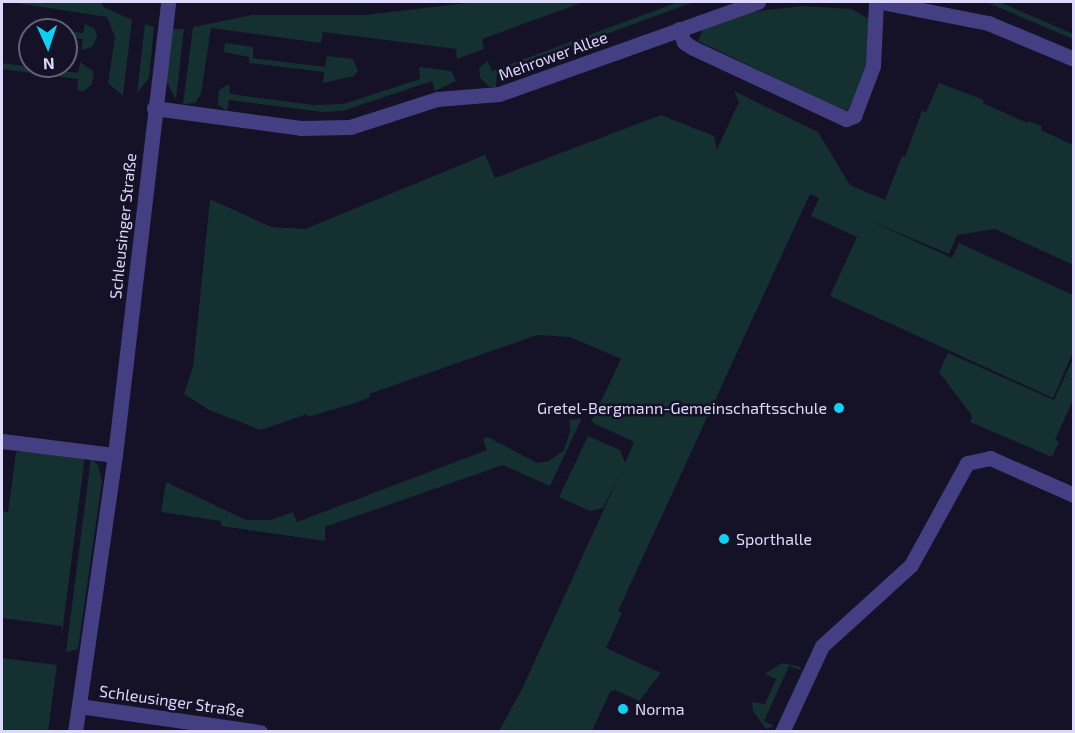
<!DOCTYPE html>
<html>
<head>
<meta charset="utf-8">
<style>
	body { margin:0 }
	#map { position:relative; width:1075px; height:733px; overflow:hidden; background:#151126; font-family:"Exo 2",sans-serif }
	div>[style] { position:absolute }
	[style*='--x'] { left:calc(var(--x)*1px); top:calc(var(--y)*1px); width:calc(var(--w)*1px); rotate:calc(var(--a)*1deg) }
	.green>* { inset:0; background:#143030 }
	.minor>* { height:15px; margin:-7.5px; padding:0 7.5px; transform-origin:7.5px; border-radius:7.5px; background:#443e83 }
	.dots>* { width:16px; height:16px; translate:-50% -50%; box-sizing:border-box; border:3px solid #151126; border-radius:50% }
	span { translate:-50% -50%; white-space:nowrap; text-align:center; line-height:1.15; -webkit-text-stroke:5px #151126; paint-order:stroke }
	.street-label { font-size:16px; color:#ded8fd }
	.poi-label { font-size:16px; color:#ded8fd }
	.right { translate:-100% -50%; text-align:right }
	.left { translate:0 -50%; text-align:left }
	.frame { position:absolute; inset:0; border:3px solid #ded8fd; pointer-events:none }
	.north { position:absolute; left:18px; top:18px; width:60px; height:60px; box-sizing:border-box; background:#151126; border:2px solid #65617c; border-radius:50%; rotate:177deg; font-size:16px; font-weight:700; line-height:24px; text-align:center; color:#ded8fd }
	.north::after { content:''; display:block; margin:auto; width:21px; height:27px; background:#0ed2f3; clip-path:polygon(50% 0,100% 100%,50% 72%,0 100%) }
</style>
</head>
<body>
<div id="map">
	<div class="green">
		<i style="clip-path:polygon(10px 2px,101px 2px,104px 7px,132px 20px,123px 96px,108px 83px,115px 37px,107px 17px)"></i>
		<i style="clip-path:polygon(475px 2px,584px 2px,482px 39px,484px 49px,457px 59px,456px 49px,323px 32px,321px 43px,211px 28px,201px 94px,195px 103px,183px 104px,193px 27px,252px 15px,365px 15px)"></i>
		<i style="clip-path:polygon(678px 2px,694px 2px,497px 74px,496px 87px,490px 87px,480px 78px,479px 68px,488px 61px,492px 71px)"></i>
		<i style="clip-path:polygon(986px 2px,1000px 2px,1073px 34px,1073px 39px)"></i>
		<i style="clip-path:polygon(802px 6px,852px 9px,869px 19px,871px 51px,850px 110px,843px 110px,698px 41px,703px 29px,750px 12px)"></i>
		<i style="clip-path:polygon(85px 24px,95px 29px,97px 37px,92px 47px,81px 50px,83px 39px,66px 37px,66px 31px,83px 33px)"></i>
		<i style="clip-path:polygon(145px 24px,154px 27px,149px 78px,137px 93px)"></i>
		<i style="clip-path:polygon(173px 29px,184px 29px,176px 99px,165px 79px)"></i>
		<i style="clip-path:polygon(225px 43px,253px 47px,253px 58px,325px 67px,327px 56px,353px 59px,358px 71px,354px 76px,323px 83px,324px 72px,249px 63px,249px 57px,224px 52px)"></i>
		<i style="clip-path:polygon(80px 62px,94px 72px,92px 84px,84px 91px,77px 90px,78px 79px,2px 69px,2px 63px,78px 73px)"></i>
		<i style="clip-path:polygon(419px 67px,451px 71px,456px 81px,435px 91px,432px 81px,342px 111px,322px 112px,229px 100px,227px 111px,218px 105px,219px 90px,229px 84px,230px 94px,314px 105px,343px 104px,420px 79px)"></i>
		<i style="clip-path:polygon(939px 83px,984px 100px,983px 103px,1027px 123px,1029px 121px,1042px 126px,1041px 130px,1073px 145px,1073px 265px,995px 229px,957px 235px,949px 254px,868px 220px,952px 258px,959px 243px,1073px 295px,1073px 352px,1053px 398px,830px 296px,857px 237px,811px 216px,819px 198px,810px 194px,618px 611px,622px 613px,606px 648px,661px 673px,639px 701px,615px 690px,610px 692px,592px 731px,499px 731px,522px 689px,620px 474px,603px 508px,590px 511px,559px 497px,588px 436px,620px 450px,625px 463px,634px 442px,591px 422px,621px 359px,570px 337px,537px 335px,369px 394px,370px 397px,355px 403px,308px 417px,307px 414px,261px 430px,209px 410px,184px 394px,193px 367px,210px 199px,271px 227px,305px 229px,485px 155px,495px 178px,661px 115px,714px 136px,717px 149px,739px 102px,734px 91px,818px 132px,850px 185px,885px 200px,902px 156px,905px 157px,922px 111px,926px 112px)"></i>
		<i style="clip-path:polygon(948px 353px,1054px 400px,1073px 359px,1073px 400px,1055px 440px,1059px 442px,1052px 457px,970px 422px,972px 416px,939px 372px)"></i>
		<i style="clip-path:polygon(582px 418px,550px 486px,503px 465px,325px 527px,325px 541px,221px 526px,221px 521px,161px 512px,166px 482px,246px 520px,270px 520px,293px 512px,297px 522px,487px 450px,483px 439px,488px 437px,537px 463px,549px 461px,564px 450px,570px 431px,569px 420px)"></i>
		<i style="clip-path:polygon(30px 449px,85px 456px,61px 641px,62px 626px,2px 618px,2px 511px,8px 512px,16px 452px)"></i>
		<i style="clip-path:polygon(91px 458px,98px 465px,102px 481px,78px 649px,66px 652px)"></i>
		<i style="clip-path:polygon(2px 658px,57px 665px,48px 731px,2px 731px)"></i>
		<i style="clip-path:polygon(782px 663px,801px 667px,800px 670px,789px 666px,764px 721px,774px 726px,766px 729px,753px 711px,752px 702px,765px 704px,776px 679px,765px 674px)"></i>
	</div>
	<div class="minor">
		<i style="--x:881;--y:2;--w:109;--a:11.1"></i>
		<i style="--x:988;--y:23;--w:93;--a:22.7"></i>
		<i style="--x:679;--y:29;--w:14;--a:69"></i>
		<i style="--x:684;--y:42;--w:11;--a:34"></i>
		<i style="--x:693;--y:48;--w:169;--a:24.9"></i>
		<i style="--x:846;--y:119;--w:9;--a:-21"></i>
		<i style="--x:854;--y:116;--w:53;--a:-69.2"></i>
		<i style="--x:873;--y:66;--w:64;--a:-87.3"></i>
		<i style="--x:154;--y:108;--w:148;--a:7.7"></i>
		<i style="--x:301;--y:128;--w:49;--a:-1.2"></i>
		<i style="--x:350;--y:127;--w:91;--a:-17.8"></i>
		<i style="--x:437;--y:99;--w:62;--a:-4.6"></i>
		<i style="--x:499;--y:94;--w:275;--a:-19.6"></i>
		<i style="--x:2;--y:441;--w:114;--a:7.1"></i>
		<i style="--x:79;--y:706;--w:183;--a:8.2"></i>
		<i style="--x:75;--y:732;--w:280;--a:-81.8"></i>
		<i style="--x:115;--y:455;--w:456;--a:-83.3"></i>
		<i style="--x:782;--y:732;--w:95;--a:-65.1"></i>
		<i style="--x:822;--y:646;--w:120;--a:-42.3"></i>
		<i style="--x:911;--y:565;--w:116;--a:-61.2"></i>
		<i style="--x:967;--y:463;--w:24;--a:-12"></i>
		<i style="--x:990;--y:458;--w:92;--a:23.8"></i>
	</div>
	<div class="dots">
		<i style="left:839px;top:408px;background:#0ed2f3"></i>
		<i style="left:724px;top:539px;background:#0ed2f3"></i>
		<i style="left:623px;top:709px;background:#0ed2f3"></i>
	</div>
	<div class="street-label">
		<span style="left:553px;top:56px;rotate:-20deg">Mehrower Allee</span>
		<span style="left:123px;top:226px;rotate:-84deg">Schleusinger Straße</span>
		<span style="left:172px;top:701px;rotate:8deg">Schleusinger Straße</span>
	</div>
	<div class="poi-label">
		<span class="right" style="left:827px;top:408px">Gretel-Bergmann-Gemeinschaftsschule</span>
		<span class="left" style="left:736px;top:539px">Sporthalle</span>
		<span class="left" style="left:635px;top:709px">Norma</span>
	</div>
	<div class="frame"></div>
	<div class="north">N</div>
</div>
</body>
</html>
